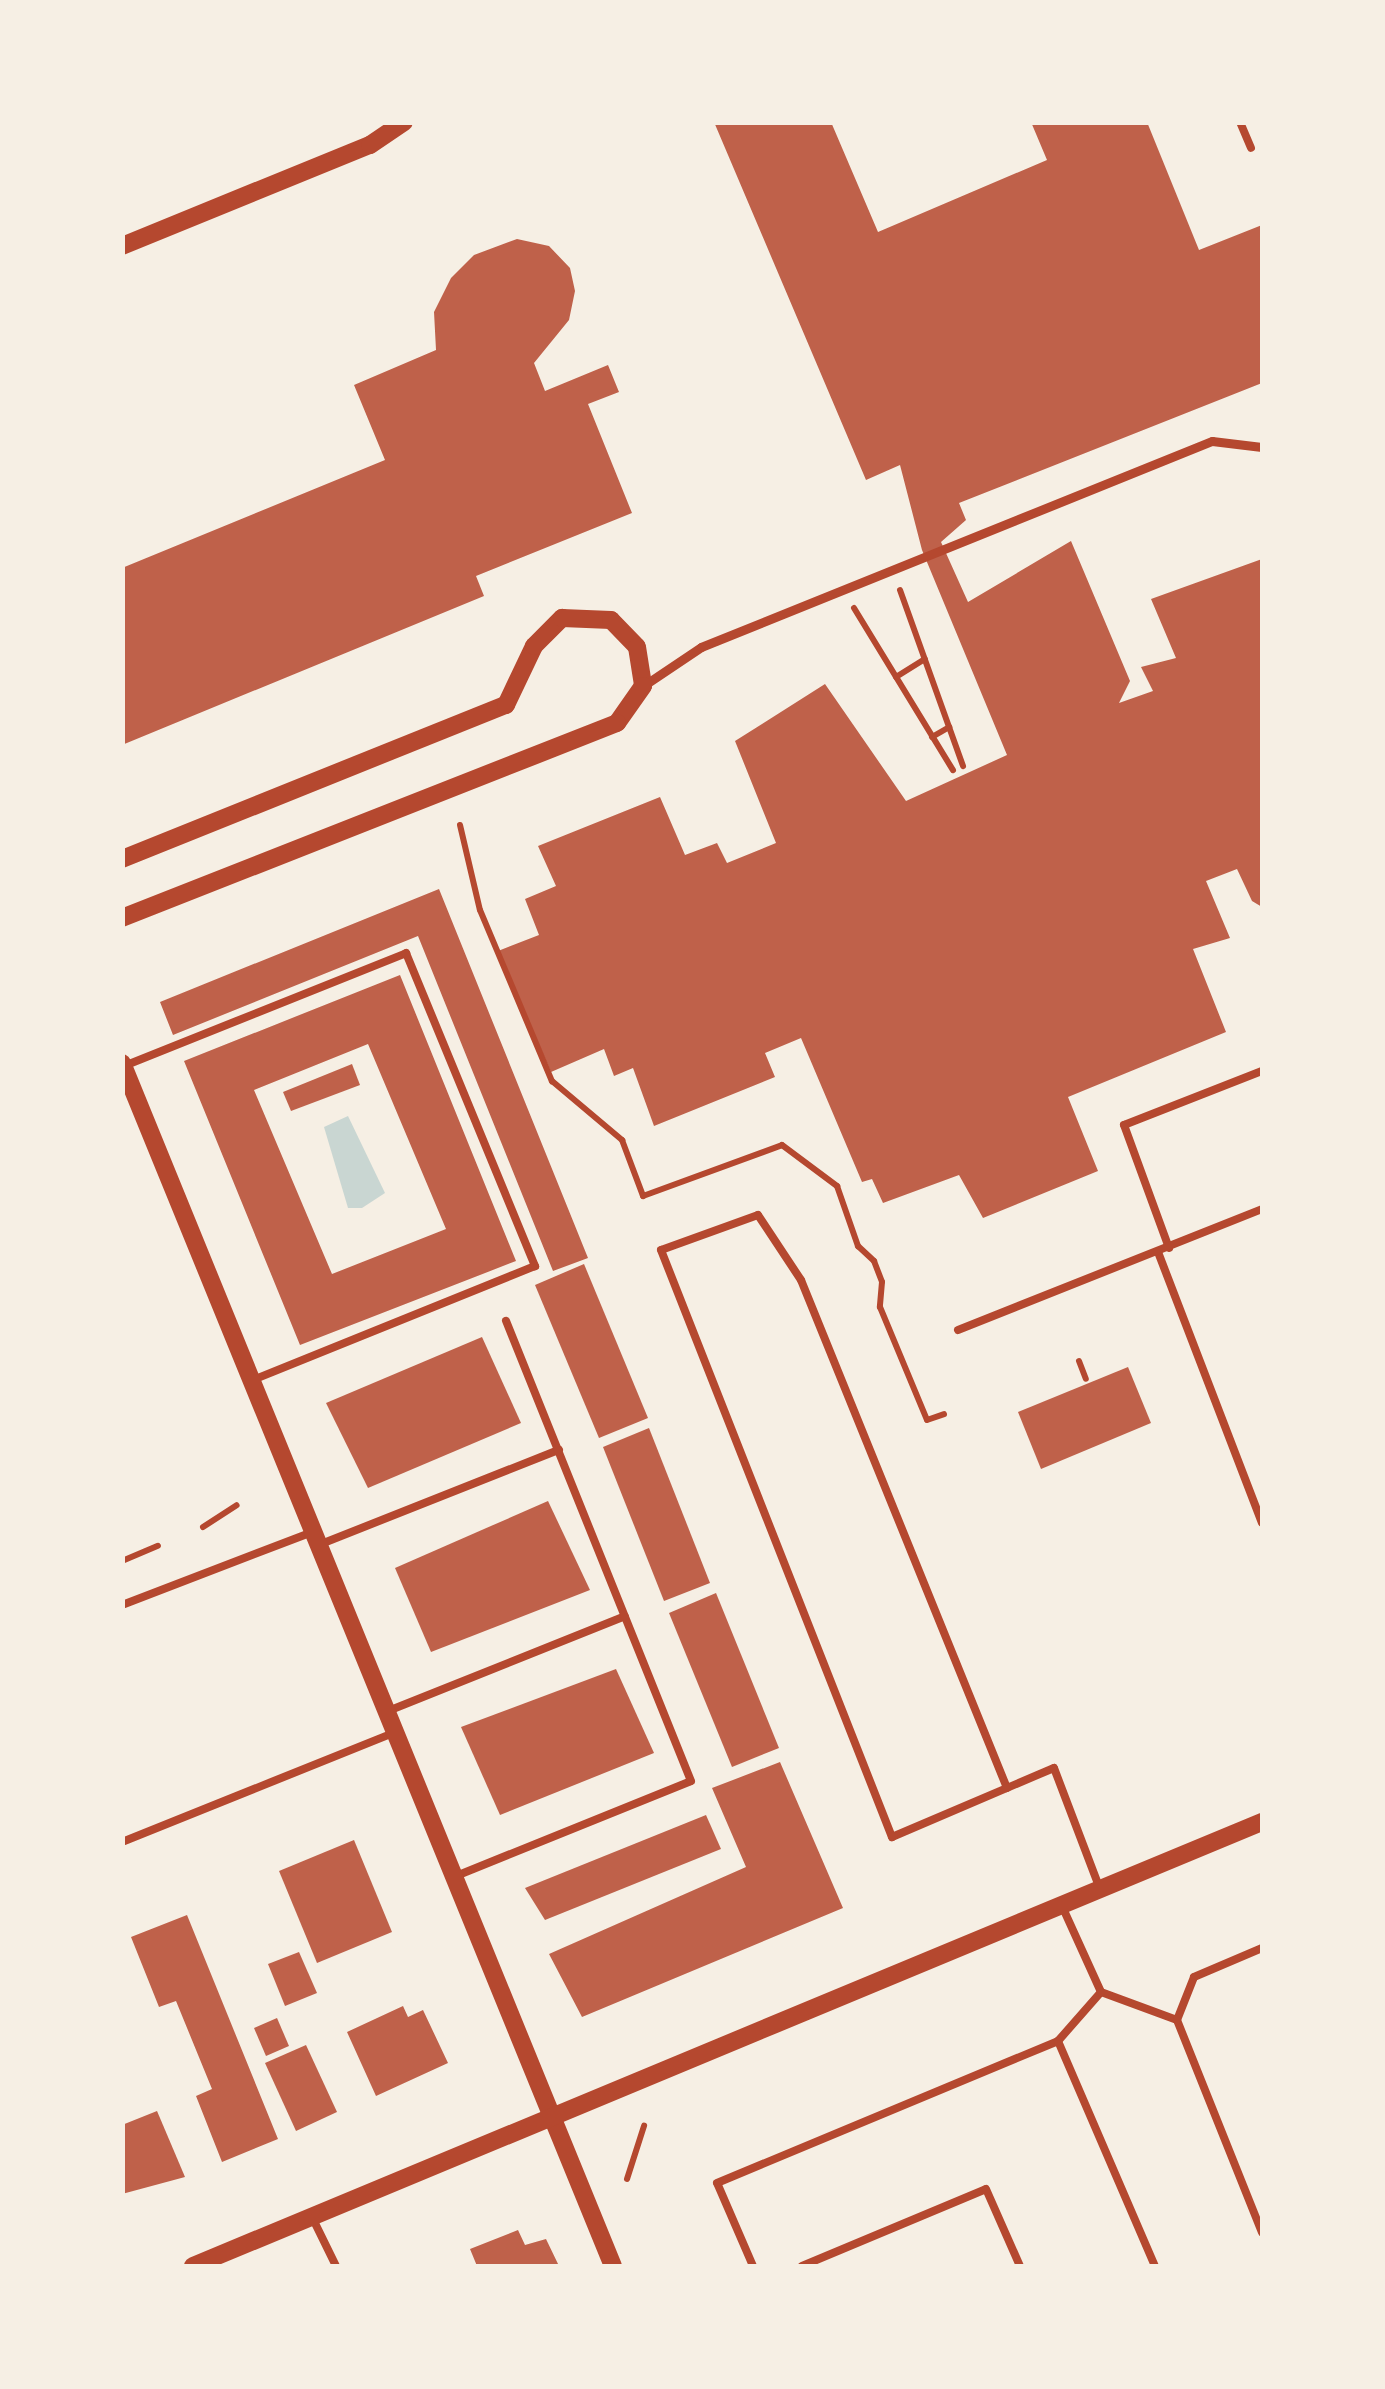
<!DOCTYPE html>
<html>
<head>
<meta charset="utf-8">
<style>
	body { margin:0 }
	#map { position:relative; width:1385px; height:2389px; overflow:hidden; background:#f6efe4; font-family:"PT Sans Narrow",sans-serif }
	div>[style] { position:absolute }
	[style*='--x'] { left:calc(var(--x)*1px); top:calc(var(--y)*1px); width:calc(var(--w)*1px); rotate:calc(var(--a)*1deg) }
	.water>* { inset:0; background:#c9d6d2 }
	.building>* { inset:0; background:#bf614a }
	.path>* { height:6px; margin:-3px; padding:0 3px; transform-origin:3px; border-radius:3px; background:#b5482f }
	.service>* { height:8px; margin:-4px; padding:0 4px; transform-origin:4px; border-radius:4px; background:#b5482f }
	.pedestrian>* { height:9px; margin:-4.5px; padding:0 4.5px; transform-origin:4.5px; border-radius:4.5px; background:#b5482f }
	.tertiary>* { height:18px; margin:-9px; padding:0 9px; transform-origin:9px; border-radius:9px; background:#b5482f }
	span { translate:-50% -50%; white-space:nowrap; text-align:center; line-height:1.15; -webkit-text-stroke:10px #f6efe4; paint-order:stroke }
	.frame { position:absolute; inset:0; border:125px solid #f6efe4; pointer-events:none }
</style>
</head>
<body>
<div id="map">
	<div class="water">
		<i style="clip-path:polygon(348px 1116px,385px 1193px,362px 1208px,348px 1208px,324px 1127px)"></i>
	</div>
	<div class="building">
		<i style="clip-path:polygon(714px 122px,831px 122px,878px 232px,1047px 160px,1031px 122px,1147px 122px,1199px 250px,1262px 225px,1262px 383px,959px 503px,966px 520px,941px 542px,968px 602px,1071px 541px,1130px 681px,1119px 703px,1153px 691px,1141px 667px,1176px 658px,1151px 599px,1262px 559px,1262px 907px,1252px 901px,1237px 869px,1206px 881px,1230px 938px,1193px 949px,1226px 1032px,1068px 1097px,1098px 1171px,983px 1218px,959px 1175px,883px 1203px,872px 1179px,862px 1182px,801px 1038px,765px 1053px,775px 1077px,654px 1126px,633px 1068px,614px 1076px,604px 1049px,551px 1072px,498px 951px,539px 935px,525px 899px,556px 886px,538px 846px,660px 797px,685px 855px,717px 843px,727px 863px,776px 843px,735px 741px,825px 684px,906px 801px,1007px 755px,922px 550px,900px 465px,866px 480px)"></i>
		<i style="clip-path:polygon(517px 239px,549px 246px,570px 268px,575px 291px,569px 320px,534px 363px,545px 391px,608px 365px,619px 392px,588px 404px,632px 513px,476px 576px,484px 596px,122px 745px,122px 568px,385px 460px,354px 385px,436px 350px,434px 312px,451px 278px,474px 255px)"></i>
		<i style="clip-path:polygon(439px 889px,588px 1258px,553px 1271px,418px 936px,173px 1035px,160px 1002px)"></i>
		<i style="clip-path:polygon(evenodd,400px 975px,516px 1261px,300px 1345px,184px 1061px,400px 975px,368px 1044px,446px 1229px,332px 1274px,254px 1090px,368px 1044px)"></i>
		<i style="clip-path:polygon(352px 1064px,360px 1085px,291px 1111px,283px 1092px)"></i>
		<i style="clip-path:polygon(584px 1264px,648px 1418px,599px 1438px,535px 1285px)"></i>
		<i style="clip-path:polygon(482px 1337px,521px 1423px,368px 1488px,326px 1403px)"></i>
		<i style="clip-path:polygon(1128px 1367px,1151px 1423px,1041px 1469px,1018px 1412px)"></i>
		<i style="clip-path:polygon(649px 1428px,710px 1583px,664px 1601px,603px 1447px)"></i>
		<i style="clip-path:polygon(548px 1501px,590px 1590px,431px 1652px,395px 1568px)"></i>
		<i style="clip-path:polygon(716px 1593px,779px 1748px,732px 1767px,669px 1613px)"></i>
		<i style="clip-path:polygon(616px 1669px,654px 1753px,500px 1815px,461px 1727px)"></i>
		<i style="clip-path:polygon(780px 1762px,843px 1908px,582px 2017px,549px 1954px,746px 1867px,712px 1788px)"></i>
		<i style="clip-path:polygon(706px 1815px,721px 1849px,545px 1920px,525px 1888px)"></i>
		<i style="clip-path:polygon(354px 1840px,392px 1932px,317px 1963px,279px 1871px)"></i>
		<i style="clip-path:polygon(187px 1915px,278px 2139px,222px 2162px,196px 2096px,212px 2089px,176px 2001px,159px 2007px,131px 1937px)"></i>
		<i style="clip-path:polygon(299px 1952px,317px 1993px,285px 2006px,268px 1964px)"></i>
		<i style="clip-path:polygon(403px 2006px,408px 2017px,423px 2010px,448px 2063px,376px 2096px,347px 2032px)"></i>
		<i style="clip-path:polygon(277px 2018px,289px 2046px,266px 2056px,254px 2028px)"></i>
		<i style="clip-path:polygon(306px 2045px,337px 2112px,296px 2131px,265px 2063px)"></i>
		<i style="clip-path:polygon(157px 2111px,185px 2177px,122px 2194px,122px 2125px)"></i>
		<i style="clip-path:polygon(518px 2230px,525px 2245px,546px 2239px,559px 2266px,477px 2266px,470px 2249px)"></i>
	</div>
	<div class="path">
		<i style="--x:900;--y:590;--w:187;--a:70.3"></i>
		<i style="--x:854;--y:608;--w:190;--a:58.6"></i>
		<i style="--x:896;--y:677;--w:34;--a:-32"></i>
		<i style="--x:932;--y:737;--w:20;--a:-30"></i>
		<i style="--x:460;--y:825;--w:87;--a:76.8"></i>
		<i style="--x:480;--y:910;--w:186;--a:67.2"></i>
		<i style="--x:552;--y:1081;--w:92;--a:40.1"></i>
		<i style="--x:622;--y:1140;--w:60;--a:69.4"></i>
		<i style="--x:643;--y:1196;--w:148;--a:-20.1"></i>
		<i style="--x:782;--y:1145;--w:69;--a:36.7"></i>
		<i style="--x:837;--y:1186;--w:64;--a:70.7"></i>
		<i style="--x:858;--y:1246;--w:22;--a:43"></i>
		<i style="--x:874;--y:1261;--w:22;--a:69"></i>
		<i style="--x:882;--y:1282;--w:25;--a:95"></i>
		<i style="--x:880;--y:1307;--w:122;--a:67.4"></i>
		<i style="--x:927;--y:1420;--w:18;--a:-19"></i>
		<i style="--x:1079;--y:1361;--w:19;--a:69"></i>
		<i style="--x:203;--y:1527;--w:40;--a:-32.9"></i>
		<i style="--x:122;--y:1561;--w:39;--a:-23"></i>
		<i style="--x:627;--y:2179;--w:56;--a:-72.2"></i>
	</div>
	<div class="service">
		<i style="--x:1240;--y:122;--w:28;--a:67"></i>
		<i style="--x:124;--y:1066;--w:304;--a:-21.8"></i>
		<i style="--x:406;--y:953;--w:339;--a:67.6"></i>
		<i style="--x:535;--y:1266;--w:302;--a:158"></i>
		<i style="--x:1169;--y:1248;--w:131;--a:-110.1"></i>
		<i style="--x:1124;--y:1125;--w:148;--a:-21.4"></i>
		<i style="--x:1158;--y:1252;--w:290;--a:69"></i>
		<i style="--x:958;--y:1330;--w:327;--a:-21.7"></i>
		<i style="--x:321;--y:1544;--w:256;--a:-21.6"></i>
		<i style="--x:122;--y:1605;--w:204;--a:-21"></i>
		<i style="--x:388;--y:1711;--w:255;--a:-21.8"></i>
		<i style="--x:1007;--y:1788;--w:548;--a:-112.07"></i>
		<i style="--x:801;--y:1280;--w:78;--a:-123.5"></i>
		<i style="--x:758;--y:1215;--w:103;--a:160.2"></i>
		<i style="--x:661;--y:1250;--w:631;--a:68.52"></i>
		<i style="--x:892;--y:1837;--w:176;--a:-23.1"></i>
		<i style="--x:1054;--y:1768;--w:129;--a:69.2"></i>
		<i style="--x:122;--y:1842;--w:292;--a:-21.9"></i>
		<i style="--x:456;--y:1876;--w:253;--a:-22"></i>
		<i style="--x:691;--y:1781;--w:496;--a:-111.9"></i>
		<i style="--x:1101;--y:1992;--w:81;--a:20.2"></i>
		<i style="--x:1177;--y:2020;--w:229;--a:68.2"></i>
		<i style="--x:1177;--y:2020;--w:46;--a:-68.4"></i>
		<i style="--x:1194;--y:1977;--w:74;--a:-23.1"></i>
		<i style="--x:1058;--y:2041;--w:65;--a:-48.7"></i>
		<i style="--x:1101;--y:1992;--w:94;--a:-114.4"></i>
		<i style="--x:313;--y:2219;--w:52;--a:63.9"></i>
		<i style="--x:753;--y:2266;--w:90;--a:-113.4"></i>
		<i style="--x:717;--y:2183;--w:369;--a:-22.6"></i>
		<i style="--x:1058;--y:2041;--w:245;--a:66.7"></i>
		<i style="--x:802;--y:2266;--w:199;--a:-22.7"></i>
		<i style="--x:986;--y:2189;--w:84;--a:66.2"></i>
	</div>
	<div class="pedestrian">
		<i style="--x:643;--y:686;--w:70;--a:-33.9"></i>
		<i style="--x:701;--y:647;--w:551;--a:-21.96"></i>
		<i style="--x:1212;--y:441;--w:50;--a:6.8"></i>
	</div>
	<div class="tertiary">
		<i style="--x:122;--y:246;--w:268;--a:-22.2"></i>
		<i style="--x:370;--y:145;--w:41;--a:-34.1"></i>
		<i style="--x:122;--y:859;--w:414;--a:-21.9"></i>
		<i style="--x:506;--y:705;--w:65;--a:-64.6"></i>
		<i style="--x:534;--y:646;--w:40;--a:-45"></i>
		<i style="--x:562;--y:618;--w:49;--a:2.3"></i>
		<i style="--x:611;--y:620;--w:37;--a:46"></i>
		<i style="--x:637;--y:647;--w:39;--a:81"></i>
		<i style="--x:643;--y:686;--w:45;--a:125.1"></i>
		<i style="--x:617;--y:723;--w:532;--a:158.5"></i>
		<i style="--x:122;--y:1063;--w:1299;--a:67.8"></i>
		<i style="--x:193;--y:2266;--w:1158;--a:-22.56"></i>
	</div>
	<div class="frame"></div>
</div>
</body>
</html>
